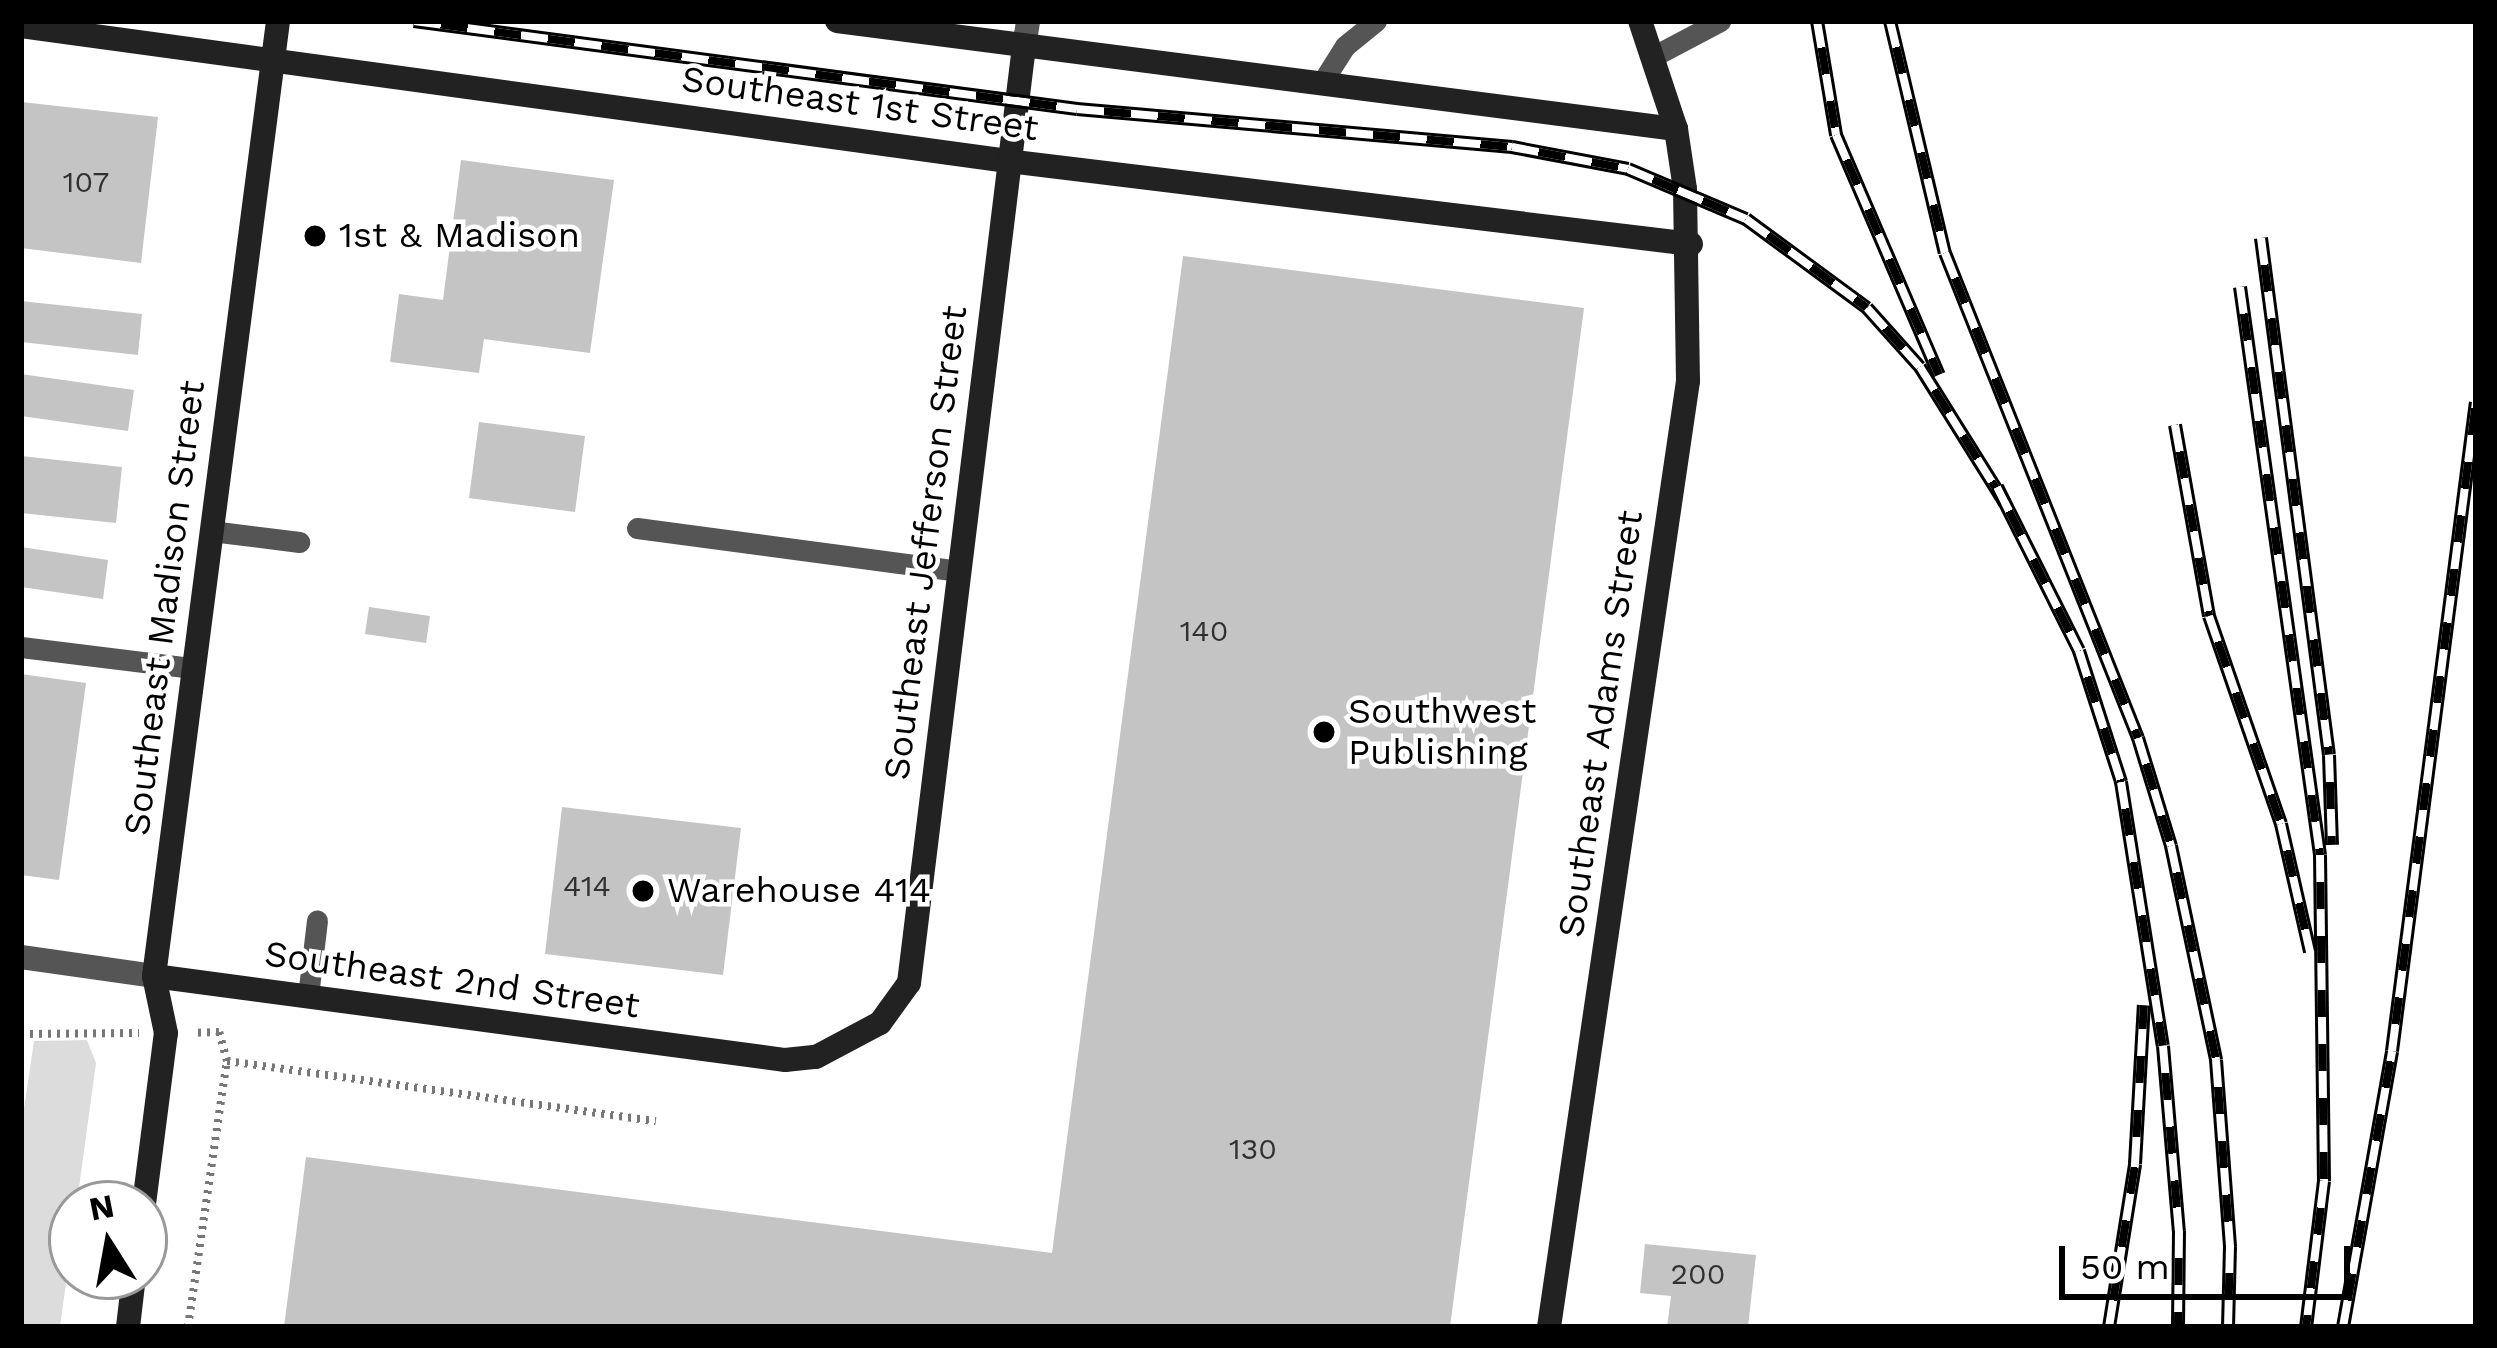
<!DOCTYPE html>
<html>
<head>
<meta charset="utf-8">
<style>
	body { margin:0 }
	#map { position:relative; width:2497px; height:1348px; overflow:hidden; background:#fff; font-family:"Work Sans",sans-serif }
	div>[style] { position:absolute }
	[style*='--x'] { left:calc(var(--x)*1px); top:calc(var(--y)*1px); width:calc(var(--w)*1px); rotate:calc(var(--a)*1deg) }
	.green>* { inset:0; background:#dcdcdc }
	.building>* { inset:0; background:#c4c4c4 }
	.path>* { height:8px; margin-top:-4px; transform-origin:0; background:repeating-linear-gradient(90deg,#777 0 3px,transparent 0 9px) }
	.lane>* { height:21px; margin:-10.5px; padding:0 10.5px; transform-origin:10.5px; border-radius:10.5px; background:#555 }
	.street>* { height:24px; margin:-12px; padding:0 12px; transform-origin:12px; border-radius:12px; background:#555 }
	.secondary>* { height:24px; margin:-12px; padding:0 12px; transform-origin:12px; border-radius:12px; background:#222 }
	.rail>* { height:14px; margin-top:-7px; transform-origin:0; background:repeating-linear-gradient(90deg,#fff 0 27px,#000 0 54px); box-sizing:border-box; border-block:3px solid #000 }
	.dots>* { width:33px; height:33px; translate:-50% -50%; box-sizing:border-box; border:6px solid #fff; border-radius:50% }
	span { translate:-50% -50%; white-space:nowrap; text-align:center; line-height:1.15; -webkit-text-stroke:9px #fff; paint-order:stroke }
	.number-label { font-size:30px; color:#313131 }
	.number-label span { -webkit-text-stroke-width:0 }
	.street-label { font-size:36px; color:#000 }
	.poi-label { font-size:36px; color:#000 }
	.left { translate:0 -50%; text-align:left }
	.frame { position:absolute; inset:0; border:24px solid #000; pointer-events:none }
	.north { position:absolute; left:48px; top:1180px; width:120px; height:120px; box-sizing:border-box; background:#fff; border:3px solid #999; border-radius:50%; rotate:349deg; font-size:33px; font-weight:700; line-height:48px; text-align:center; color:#000 }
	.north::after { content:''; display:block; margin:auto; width:42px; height:54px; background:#000; clip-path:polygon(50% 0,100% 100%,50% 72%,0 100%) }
	.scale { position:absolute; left:2059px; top:1246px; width:291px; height:54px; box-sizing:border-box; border:6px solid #000; border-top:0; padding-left:15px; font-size:36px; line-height:42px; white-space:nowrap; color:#000; -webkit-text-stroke:9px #fff; paint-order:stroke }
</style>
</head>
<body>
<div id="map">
	<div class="green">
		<i style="clip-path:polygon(87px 1040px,96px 1063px,60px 1327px,21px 1327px,21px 1129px,34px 1041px)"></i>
	</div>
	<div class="building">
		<i style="clip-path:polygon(21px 102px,158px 117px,141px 263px,21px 248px)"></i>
		<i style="clip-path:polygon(461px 160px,614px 180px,590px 353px,484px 339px,479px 373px,390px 362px,399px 294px,443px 300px)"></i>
		<i style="clip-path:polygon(1183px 256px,1584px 308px,1450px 1327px,284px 1327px,306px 1157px,1052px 1253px)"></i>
		<i style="clip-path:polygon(21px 301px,142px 314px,138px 355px,21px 342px)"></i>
		<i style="clip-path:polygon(21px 374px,134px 390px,128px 431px,21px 416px)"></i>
		<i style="clip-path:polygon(479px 422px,585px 436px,575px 512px,469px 498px)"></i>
		<i style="clip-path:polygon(21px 456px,122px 467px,116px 523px,21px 513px)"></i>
		<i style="clip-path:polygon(21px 547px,108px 560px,103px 599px,21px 587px)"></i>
		<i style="clip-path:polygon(369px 607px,430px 616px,426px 643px,365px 634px)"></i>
		<i style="clip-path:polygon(21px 674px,86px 683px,59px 880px,21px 875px)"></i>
		<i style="clip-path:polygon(562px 807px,741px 828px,723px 975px,545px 954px)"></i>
		<i style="clip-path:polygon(1645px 1244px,1756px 1255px,1748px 1327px,1667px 1327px,1671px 1296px,1640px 1293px)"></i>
	</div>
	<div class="path">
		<i style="--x:21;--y:1034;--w:118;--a:-0.5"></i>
		<i style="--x:227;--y:1061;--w:433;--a:8"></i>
		<i style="--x:188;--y:1327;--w:269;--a:-81.7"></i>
		<i style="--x:227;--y:1061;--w:30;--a:-105"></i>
		<i style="--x:219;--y:1032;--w:23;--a:178"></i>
	</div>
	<div class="lane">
		<i style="--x:1654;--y:56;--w:75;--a:-27.9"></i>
		<i style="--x:1321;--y:84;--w:45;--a:-57.7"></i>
		<i style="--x:1345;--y:46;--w:40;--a:-39"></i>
		<i style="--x:637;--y:528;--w:325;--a:7.6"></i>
		<i style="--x:211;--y:531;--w:89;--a:7.1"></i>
		<i style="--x:21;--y:647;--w:173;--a:7"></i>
		<i style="--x:308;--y:996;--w:76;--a:-83.2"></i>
	</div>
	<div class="street">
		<i style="--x:1024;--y:47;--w:26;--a:-81"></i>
		<i style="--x:21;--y:957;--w:134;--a:8.1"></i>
	</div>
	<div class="secondary">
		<i style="--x:837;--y:21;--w:846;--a:7.34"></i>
		<i style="--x:21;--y:26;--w:996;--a:7.79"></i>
		<i style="--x:1008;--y:161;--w:688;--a:6.93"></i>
		<i style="--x:154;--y:976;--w:637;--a:7.58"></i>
		<i style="--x:785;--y:1060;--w:31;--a:-6"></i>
		<i style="--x:816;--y:1057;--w:72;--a:-28"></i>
		<i style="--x:880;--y:1023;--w:49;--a:-54.1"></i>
		<i style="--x:909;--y:983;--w:943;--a:-83"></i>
		<i style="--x:144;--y:1204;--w:172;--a:-82.7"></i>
		<i style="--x:166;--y:1033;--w:58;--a:-101.9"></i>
		<i style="--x:154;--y:976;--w:963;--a:-82.6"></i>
		<i style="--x:128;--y:1327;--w:51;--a:-83.3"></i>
		<i style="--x:1549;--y:1327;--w:956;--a:-81.64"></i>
		<i style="--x:1688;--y:381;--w:192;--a:-90.9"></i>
		<i style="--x:1685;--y:189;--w:61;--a:-98.5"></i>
		<i style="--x:1676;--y:129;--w:114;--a:-108.4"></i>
	</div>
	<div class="rail">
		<i style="--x:414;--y:21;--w:669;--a:7.56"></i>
		<i style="--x:1077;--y:109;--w:437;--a:5"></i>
		<i style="--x:1512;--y:147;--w:118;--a:10.7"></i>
		<i style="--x:1628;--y:169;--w:128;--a:23"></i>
		<i style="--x:1746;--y:219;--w:150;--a:36.3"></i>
		<i style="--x:1867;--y:308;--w:79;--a:48.1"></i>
		<i style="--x:1920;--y:367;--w:160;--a:58"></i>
		<i style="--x:1817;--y:21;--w:116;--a:80.5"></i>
		<i style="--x:1836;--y:135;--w:261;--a:66.8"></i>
		<i style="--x:1890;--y:21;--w:238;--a:76.7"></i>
		<i style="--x:1945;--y:253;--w:522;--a:68.3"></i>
		<i style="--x:2138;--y:738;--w:113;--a:73"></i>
		<i style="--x:2171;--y:846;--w:219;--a:78.1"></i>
		<i style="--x:2216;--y:1060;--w:187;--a:85.7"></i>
		<i style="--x:2230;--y:1246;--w:81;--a:91.4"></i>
		<i style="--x:2261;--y:238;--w:521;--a:82.51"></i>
		<i style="--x:2329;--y:755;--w:90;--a:88.1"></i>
		<i style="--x:2240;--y:287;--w:574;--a:81.98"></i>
		<i style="--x:2320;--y:855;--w:326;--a:89.3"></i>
		<i style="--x:2324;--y:1181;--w:147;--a:97"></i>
		<i style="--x:2175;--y:425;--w:194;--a:79.9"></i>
		<i style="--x:2209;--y:616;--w:220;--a:70.9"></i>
		<i style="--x:2281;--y:824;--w:131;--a:77.2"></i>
		<i style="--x:1997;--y:487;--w:183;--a:63.4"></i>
		<i style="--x:2079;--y:651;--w:138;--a:72.2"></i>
		<i style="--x:2121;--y:782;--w:267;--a:81"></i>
		<i style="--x:2163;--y:1046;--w:186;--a:85.1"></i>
		<i style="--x:2179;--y:1231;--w:96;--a:90.6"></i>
		<i style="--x:2109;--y:1327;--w:165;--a:-80.9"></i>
		<i style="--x:2135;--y:1164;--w:159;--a:-86.8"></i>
		<i style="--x:2343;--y:1327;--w:280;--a:-79.9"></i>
		<i style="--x:2392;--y:1051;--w:654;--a:-82.63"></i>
	</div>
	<div class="dots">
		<i style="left:315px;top:236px;background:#000"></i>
		<i style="left:1324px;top:732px;background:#000"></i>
		<i style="left:643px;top:891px;background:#000"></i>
	</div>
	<div class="number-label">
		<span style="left:86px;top:182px">107</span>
		<span style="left:1204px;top:631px">140</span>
		<span style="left:587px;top:886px">414</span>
		<span style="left:1253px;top:1149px">130</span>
		<span style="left:1698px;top:1274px">200</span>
	</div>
	<div class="street-label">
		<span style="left:860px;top:104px;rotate:8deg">Southeast 1st Street</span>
		<span style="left:926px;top:543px;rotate:-83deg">Southeast Jefferson Street</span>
		<span style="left:165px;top:608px;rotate:-83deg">Southeast Madison Street</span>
		<span style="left:1601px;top:724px;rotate:-82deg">Southeast Adams Street</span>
		<span style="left:452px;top:980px;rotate:8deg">Southeast 2nd Street</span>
	</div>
	<div class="poi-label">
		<span class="left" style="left:339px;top:236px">1st &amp; Madison</span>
		<span class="left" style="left:1348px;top:732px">Southwest<br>Publishing</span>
		<span class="left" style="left:667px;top:891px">Warehouse 414</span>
	</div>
	<div class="frame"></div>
	<div class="north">N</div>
	<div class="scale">50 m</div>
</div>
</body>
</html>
